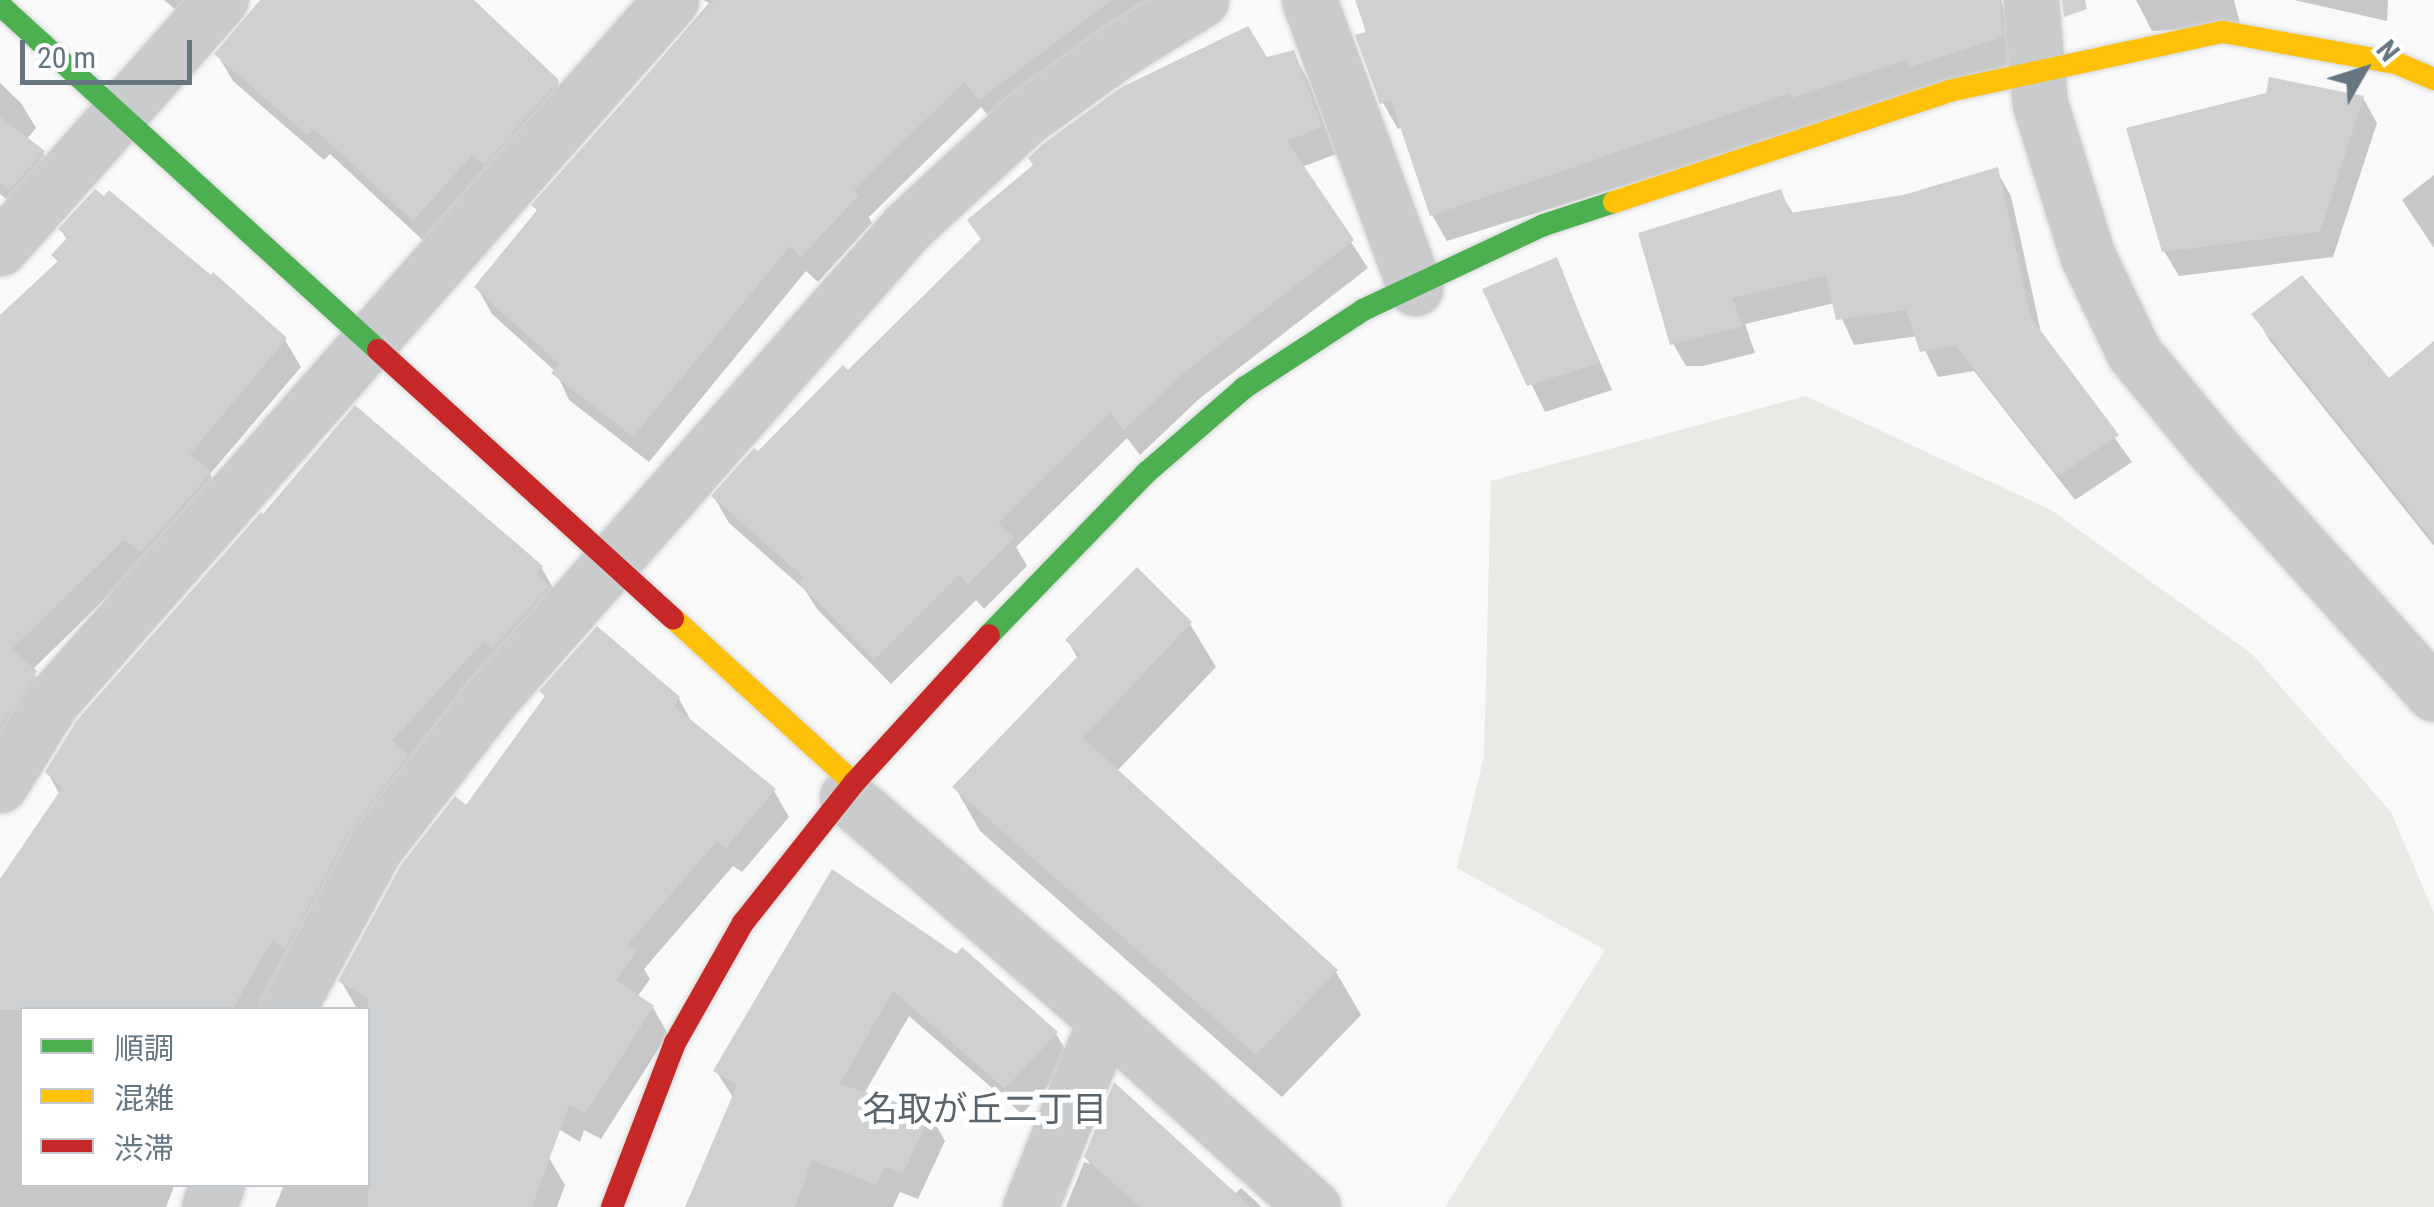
<!DOCTYPE html>
<html>
<head>
<meta charset="utf-8">
<style>
	body { margin:0 }
	#map { position:relative; width:2434px; height:1207px; overflow:hidden; background:#f9f9f9; font-family:"Roboto Condensed","Noto Sans JP",sans-serif }
	div>[style] { position:absolute }
	[style*='--x'] { left:calc(var(--x)*1px); top:calc(var(--y)*1px); width:calc(var(--w)*1px); rotate:calc(var(--a)*1deg) }
	.green>* { inset:0; background:#e8eae6 }
	.shadow>* { inset:0; background:#0003 }
	.building>* { inset:0; background:#ced0d1 }
	.roads { filter:drop-shadow(0 0 2px #d5d6d7) drop-shadow(0 0 2px #d5d6d7) }
	.street>* { height:55px; margin:-27.5px; padding:0 27.5px; transform-origin:27.5px; border-radius:27.5px; background:#cacbcc }
	.fast>* { height:22px; margin:-11px; padding:0 11px; transform-origin:11px; border-radius:11px; background:#4caf50 }
	.slow>* { height:22px; margin:-11px; padding:0 11px; transform-origin:11px; border-radius:11px; background:#ffc107 }
	.jam>* { height:22px; margin:-11px; padding:0 11px; transform-origin:11px; border-radius:11px; background:#c62828 }
	span { translate:-50% -50%; white-space:nowrap; text-align:center; line-height:1.15; -webkit-text-stroke:10px #fff; paint-order:stroke }
	.neighbourhood-label { font-size:35px; color:#59646c }
	.legend { position:absolute; left:20px; top:1007px; width:350px; height:180px; box-sizing:border-box; background:#fff; border:2px solid #c2c8cd; margin:0; padding:12px 18px; list-style:none; font-size:30px; color:#667681 }
	.legend li { display:flex; align-items:center; gap:20px; height:50px }
	.legend b { width:50px; border:2px solid #c2c8cd }
	.north { position:absolute; left:2314px; top:20px; width:100px; height:100px; -webkit-text-stroke:8px #fff; paint-order:stroke; rotate:51deg; font-size:28px; font-weight:700; line-height:40px; text-align:center; color:#667681 }
	.north::after { content:''; display:block; margin:auto; width:35px; height:45px; background:#667681; clip-path:polygon(50% 0,100% 100%,50% 72%,0 100%) }
	.scale { position:absolute; left:20px; top:40px; width:172px; height:45px; box-sizing:border-box; border:5px solid #667681; border-top:0; padding-left:12px; font-size:30px; line-height:35px; white-space:nowrap; color:#667681; -webkit-text-stroke:8px #fff; paint-order:stroke }
</style>
</head>
<body>
<div id="map">
	<div class="green">
		<i style="clip-path:polygon(1806px 396px,2051px 510px,2252px 654px,2391px 812px,2434px 913px,2434px 1207px,1445px 1207px,1605px 950px,1457px 868px,1484px 756px,1491px 481px)"></i>
	</div>
	<div class="shadow">
		<i style="clip-path:polygon(164px 0,185px 0,176px 10px)"></i>
		<i style="clip-path:polygon(263px 0,471px 0,557px 81px,572px 108px,429px 246px,330px 154px,324px 160px,233px 81px,217px 54px)"></i>
		<i style="clip-path:polygon(703px 0,1162px 0,996px 125px,981px 107px,869px 217px,872px 223px,818px 282px,806px 271px,649px 462px,569px 400px,556px 372px,492px 314px,477px 287px,539px 213px,534px 206px,709px 3px)"></i>
		<i style="clip-path:polygon(1358px 0,2001px 0,2015px 41px,2017px 63px,1447px 241px,1432px 215px,1403px 127px,1398px 129px,1383px 103px)"></i>
		<i style="clip-path:polygon(2136px 0,2234px 0,2241px 27px,2152px 31px)"></i>
		<i style="clip-path:polygon(2294px 0,2388px 0,2387px 21px)"></i>
		<i style="clip-path:polygon(1293px 53px,1308px 80px,1336px 154px,1302px 167px,1368px 268px,1199px 399px,1140px 455px,1127px 438px,1016px 547px,1027px 566px,984px 609px,976px 600px,891px 684px,817px 609px,805px 590px,729px 523px,714px 497px,849px 374px,982px 241px,970px 220px,1265px 60px)"></i>
		<i style="clip-path:polygon(0 83px,21px 103px,36px 128px,26px 140px,43px 152px,57px 178px,25px 214px,0 194px)"></i>
		<i style="clip-path:polygon(2363px 98px,2377px 123px,2333px 257px,2179px 276px,2164px 251px)"></i>
		<i style="clip-path:polygon(1996px 170px,2011px 196px,2042px 337px,2132px 462px,2075px 500px,1974px 371px,1938px 377px,1918px 336px,1854px 345px,1835px 303px,1745px 324px,1755px 353px,1703px 366px,1686px 366px,1671px 340px,1780px 192px,1794px 215px,1904px 198px)"></i>
		<i style="clip-path:polygon(2434px 175px,2434px 248px,2402px 200px)"></i>
		<i style="clip-path:polygon(61px 230px,285px 340px,301px 367px,210px 474px,226px 501px,140px 565px,32px 670px,50px 699px,0 743px,0 318px,59px 264px,54px 256px,68px 241px)"></i>
		<i style="clip-path:polygon(1556px 260px,1612px 390px,1545px 412px,1485px 290px)"></i>
		<i style="clip-path:polygon(2255px 315px,2389px 381px,2434px 388px,2434px 546px,2270px 341px)"></i>
		<i style="clip-path:polygon(541px 567px,556px 593px,262px 1010px,22px 1010px,22px 1184px,175px 1184px,166px 1207px,0 1207px,0 884px,60px 795px,48px 773px)"></i>
		<i style="clip-path:polygon(1137px 571px,1190px 624px,1216px 667px,1116px 772px,1336px 972px,1361px 1015px,1282px 1097px,980px 831px,955px 787px,1078px 659px,1068px 641px)"></i>
		<i style="clip-path:polygon(542px 692px,679px 699px,694px 726px,774px 791px,789px 817px,742px 872px,733px 866px,644px 969px,650px 979px,637px 997px,653px 1008px,668px 1034px,601px 1139px,584px 1130px,580px 1142px,368px 1014px,368px 1010px,356px 1007px,341px 981px,546px 699px)"></i>
		<i style="clip-path:polygon(962px 950px,1056px 1034px,1072px 1060px,1022px 1114px,909px 1016px,864px 1094px,930px 1115px,945px 1141px,918px 1199px,900px 1192px,893px 1207px,688px 1207px,734px 1099px,716px 1071px,956px 958px)"></i>
		<i style="clip-path:polygon(368px 1087px,549px 1158px,565px 1185px,557px 1207px,275px 1207px,284px 1185px,368px 1184px)"></i>
		<i style="clip-path:polygon(1086px 1157px,1234px 1195px,1241px 1188px,1262px 1207px,1066px 1207px,1084px 1162px,1090px 1164px)"></i>
	</div>
	<div class="building">
		<i style="clip-path:polygon(260px 0,474px 0,559px 80px,484px 165px,472px 155px,413px 221px,314px 129px,307px 135px,214px 54px)"></i>
		<i style="clip-path:polygon(714px 0,1112px 0,979px 100px,964px 82px,854px 190px,859px 195px,801px 257px,790px 246px,633px 437px,551px 373px,559px 364px,474px 287px,537px 210px,531px 205px)"></i>
		<i style="clip-path:polygon(1355px 0,2000px 0,2003px 37px,1909px 68px,1906px 60px,1792px 98px,1790px 93px,1430px 216px,1391px 100px,1380px 104px,1355px 35px,1366px 32px)"></i>
		<i style="clip-path:polygon(2062px 0,2085px 0,2087px 9px,2064px 17px)"></i>
		<i style="clip-path:polygon(1248px 26px,1267px 57px,1294px 50px,1322px 127px,1287px 141px,1354px 240px,1185px 372px,1124px 430px,1110px 413px,998px 523px,1014px 538px,968px 584px,959px 575px,874px 660px,798px 582px,803px 577px,711px 496px,754px 448px,758px 451px,843px 365px,848px 370px,981px 239px,967px 220px,1033px 165px,1028px 158px,1044px 143px,1120px 88px)"></i>
		<i style="clip-path:polygon(2269px 77px,2364px 96px,2320px 232px,2162px 252px,2126px 128px,2266px 93px)"></i>
		<i style="clip-path:polygon(0 117px,45px 151px,9px 190px,0 183px)"></i>
		<i style="clip-path:polygon(1998px 167px,2031px 318px,2119px 435px,2058px 476px,1956px 346px,1920px 352px,1906px 310px,1836px 320px,1826px 276px,1732px 298px,1743px 326px,1670px 345px,1638px 233px,1781px 189px,1790px 213px,1903px 195px)"></i>
		<i style="clip-path:polygon(95px 189px,104px 196px,109px 190px,211px 275px,213px 272px,287px 338px,190px 454px,212px 472px,141px 552px,124px 540px,12px 649px,37px 671px,0 726px,0 315px,58px 261px,51px 255px,68px 237px,58px 229px)"></i>
		<i style="clip-path:polygon(1557px 257px,1599px 363px,1527px 386px,1482px 289px)"></i>
		<i style="clip-path:polygon(2302px 275px,2389px 378px,2434px 341px,2434px 542px,2251px 314px)"></i>
		<i style="clip-path:polygon(355px 405px,543px 566px,536px 574px,550px 585px,493px 649px,484px 641px,392px 741px,408px 755px,348px 833px,285px 949px,272px 941px,232px 1010px,0 1010px,0 879px,62px 788px,45px 772px,77px 720px,261px 512px,263px 514px)"></i>
		<i style="clip-path:polygon(1137px 567px,1192px 622px,1083px 738px,1338px 970px,1256px 1055px,952px 787px,1080px 654px,1065px 640px)"></i>
		<i style="clip-path:polygon(597px 626px,680px 697px,674px 706px,776px 789px,726px 848px,717px 841px,628px 944px,637px 951px,616px 980px,654px 1006px,585px 1114px,569px 1105px,532px 1207px,368px 1207px,368px 999px,338px 981px,401px 865px,455px 796px,466px 805px,545px 696px,539px 691px)"></i>
		<i style="clip-path:polygon(832px 869px,956px 954px,962px 947px,1058px 1032px,1005px 1089px,893px 991px,840px 1084px,931px 1113px,903px 1174px,885px 1167px,876px 1185px,812px 1160px,795px 1207px,685px 1207px,737px 1085px,713px 1071px)"></i>
		<i style="clip-path:polygon(1114px 1082px,1251px 1207px,1140px 1207px,1084px 1157px)"></i>
	</div>
	<div class="roads">
		<div class="street">
			<i style="--x:1309;--y:0;--w:307;--a:69.8"></i>
			<i style="--x:2031;--y:0;--w:104;--a:85.1"></i>
			<i style="--x:2040;--y:104;--w:160;--a:72.6"></i>
			<i style="--x:2088;--y:257;--w:106;--a:64.4"></i>
			<i style="--x:2134;--y:353;--w:118;--a:50.5"></i>
			<i style="--x:2209;--y:444;--w:336;--a:48"></i>
			<i style="--x:0;--y:248;--w:332;--a:-48.4"></i>
			<i style="--x:0;--y:785;--w:99;--a:-58.2"></i>
			<i style="--x:52;--y:701;--w:935;--a:-48.55"></i>
			<i style="--x:847;--y:797;--w:341;--a:40.8"></i>
			<i style="--x:1105;--y:1020;--w:280;--a:42"></i>
			<i style="--x:287;--y:1010;--w:184;--a:-61.5"></i>
			<i style="--x:375;--y:848;--w:186;--a:-52.2"></i>
			<i style="--x:489;--y:701;--w:632;--a:-48.59"></i>
			<i style="--x:907;--y:227;--w:159;--a:-42.7"></i>
			<i style="--x:1024;--y:119;--w:120;--a:-35.8"></i>
			<i style="--x:1121;--y:49;--w:94;--a:-31.5"></i>
			<i style="--x:209;--y:1207;--w:24;--a:-71"></i>
			<i style="--x:1030;--y:1207;--w:201;--a:-68.1"></i>
		</div>
		<div class="fast">
			<i style="--x:0;--y:5;--w:512;--a:42.39"></i>
			<i style="--x:989;--y:635;--w:226;--a:-45.9"></i>
			<i style="--x:1146;--y:473;--w:130;--a:-40.9"></i>
			<i style="--x:1244;--y:388;--w:142;--a:-33.2"></i>
			<i style="--x:1363;--y:310;--w:200;--a:-25.2"></i>
			<i style="--x:1544;--y:225;--w:74;--a:-18.2"></i>
		</div>
		<div class="slow">
			<i style="--x:1614;--y:202;--w:353;--a:-18.3"></i>
			<i style="--x:1949;--y:91;--w:280;--a:-12.2"></i>
			<i style="--x:2223;--y:32;--w:176;--a:10.2"></i>
			<i style="--x:2396;--y:63;--w:41;--a:22.8"></i>
			<i style="--x:673;--y:618;--w:245;--a:42.4"></i>
		</div>
		<div class="jam">
			<i style="--x:378;--y:350;--w:399;--a:42.3"></i>
			<i style="--x:612;--y:1207;--w:176;--a:-69"></i>
			<i style="--x:675;--y:1043;--w:138;--a:-60.5"></i>
			<i style="--x:743;--y:923;--w:179;--a:-51.6"></i>
			<i style="--x:854;--y:783;--w:200;--a:-47.6"></i>
		</div>
	</div>
	<div class="neighbourhood-label">
		<span style="left:985px;top:1110px">名取が丘二丁目</span>
	</div>
	<ul class="legend">
	<li><b style="height:12px;background:#4caf50"></b>順調</li>
	<li><b style="height:12px;background:#ffc107"></b>混雑</li>
	<li><b style="height:12px;background:#c62828"></b>渋滞</li>
	</ul>
	<div class="north">N</div>
	<div class="scale">20 m</div>
</div>
</body>
</html>
